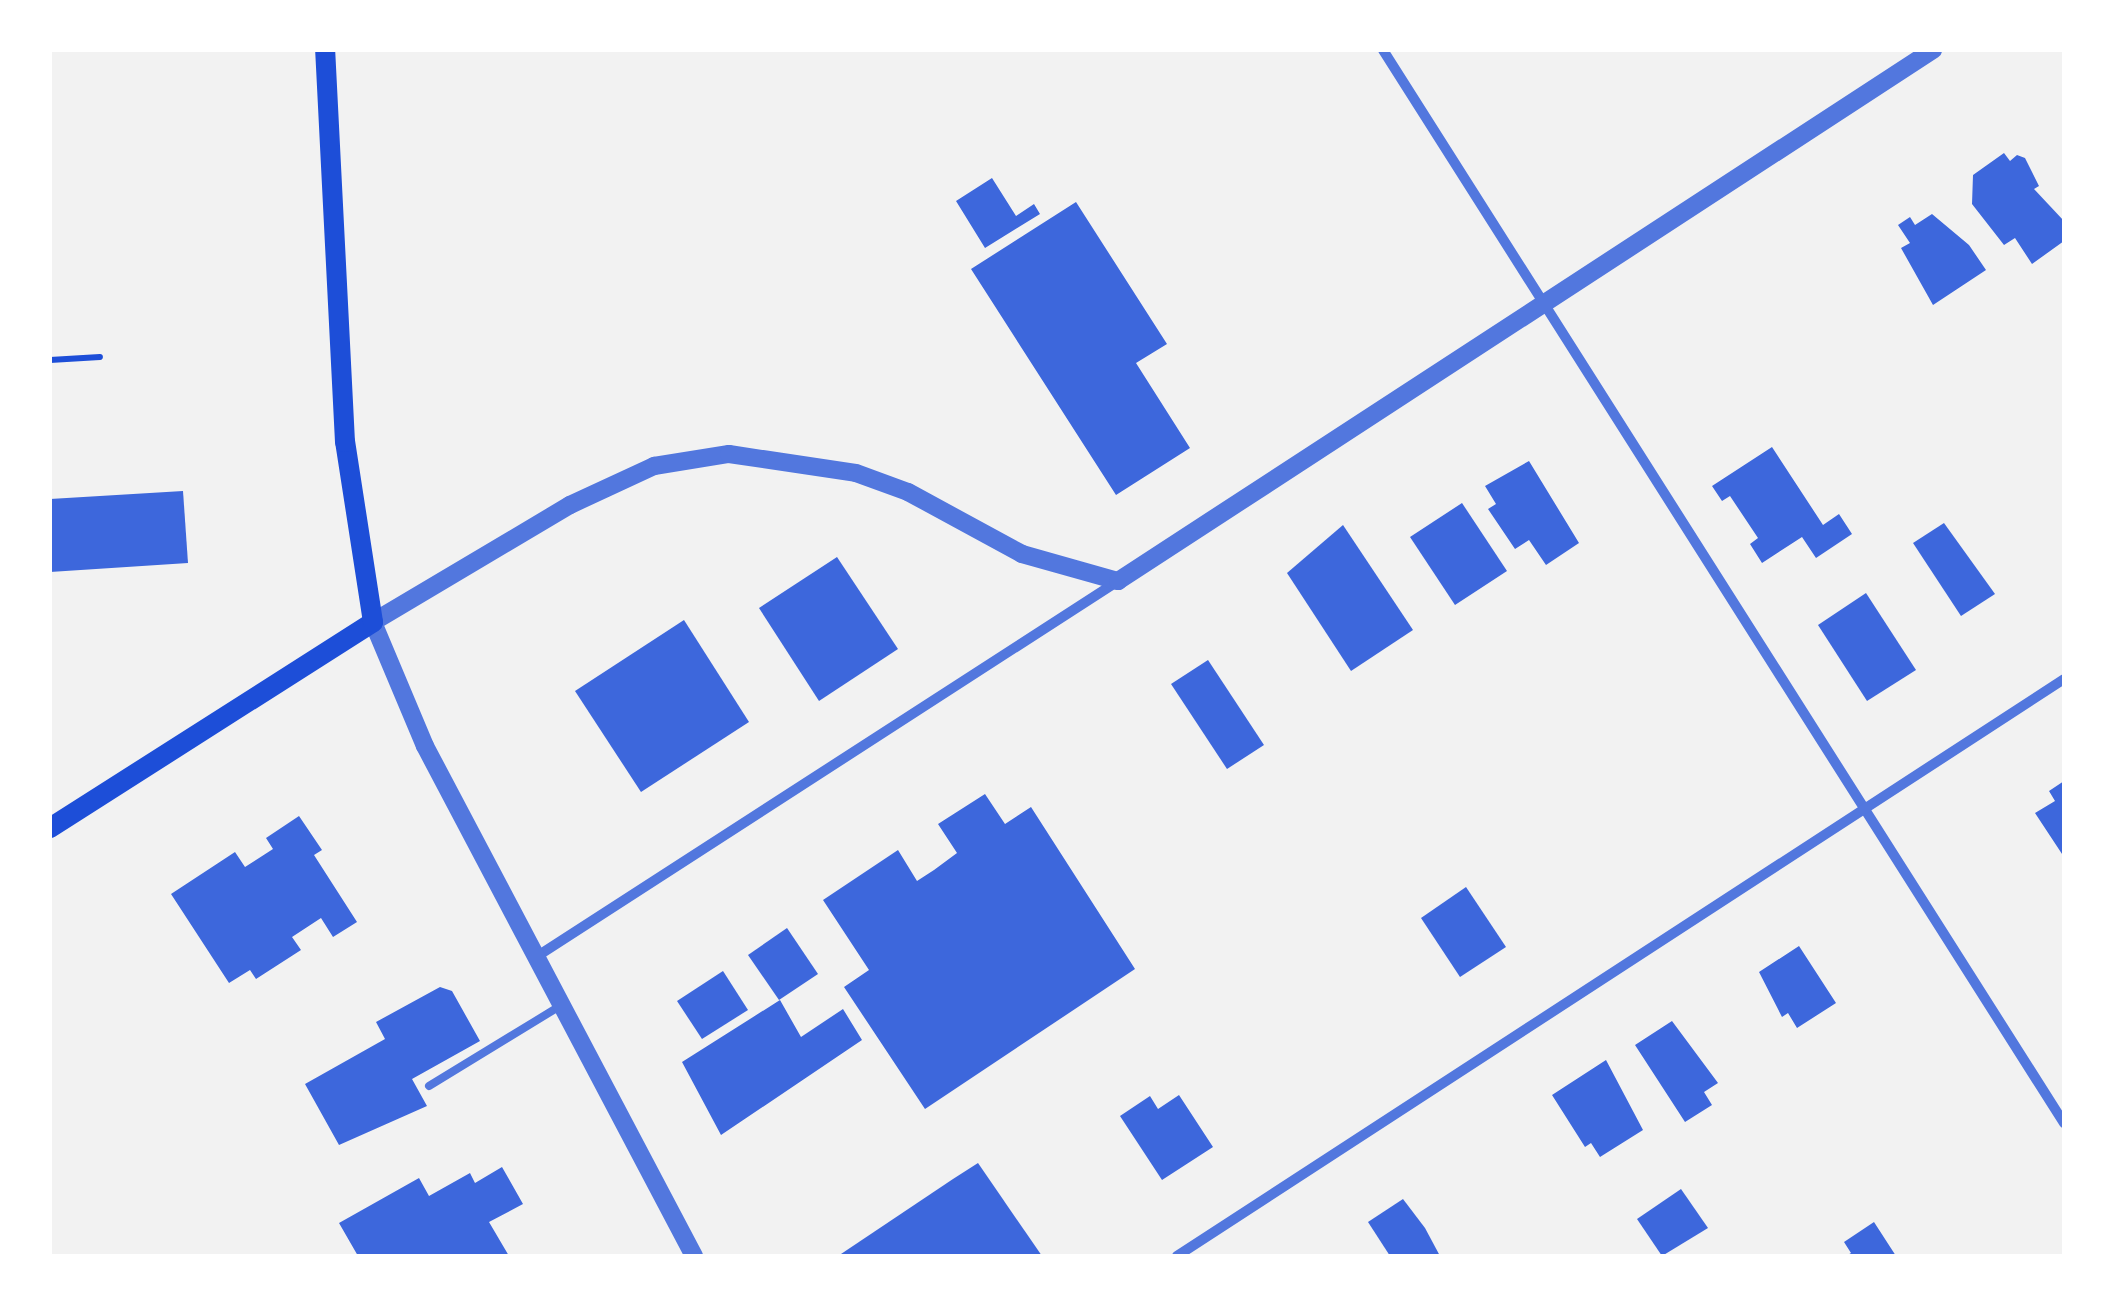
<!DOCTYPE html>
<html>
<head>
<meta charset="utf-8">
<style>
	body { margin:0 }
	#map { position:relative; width:2114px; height:1306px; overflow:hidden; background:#f2f2f2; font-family:Raleway,sans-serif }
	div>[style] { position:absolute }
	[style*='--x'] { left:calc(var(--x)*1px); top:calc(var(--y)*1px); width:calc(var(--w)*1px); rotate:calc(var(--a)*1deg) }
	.building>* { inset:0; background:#3d67dc }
	.path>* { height:6px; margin:-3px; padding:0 3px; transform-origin:3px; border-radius:3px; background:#1d4ed8 }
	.service>* { height:8px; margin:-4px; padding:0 4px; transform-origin:4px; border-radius:4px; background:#5277de }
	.minor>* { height:10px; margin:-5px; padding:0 5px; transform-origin:5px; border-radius:5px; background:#5277de }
	.tertiary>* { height:18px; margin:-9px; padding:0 9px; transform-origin:9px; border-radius:9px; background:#5277de }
	.secondary>* { height:20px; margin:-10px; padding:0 10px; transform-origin:10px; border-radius:10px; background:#1d4ed8 }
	span { translate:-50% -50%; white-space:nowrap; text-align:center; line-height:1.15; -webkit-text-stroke:8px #fff; paint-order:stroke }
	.frame { position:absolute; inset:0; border:52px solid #fff; pointer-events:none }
</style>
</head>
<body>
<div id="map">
	<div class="building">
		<i style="clip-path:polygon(2004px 153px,2010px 161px,2017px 155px,2025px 158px,2039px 186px,2034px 189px,2064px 221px,2064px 241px,2032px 264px,2015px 238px,2004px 245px,1972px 204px,1973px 175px)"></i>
		<i style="clip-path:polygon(992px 178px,1016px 216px,1034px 204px,1040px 214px,985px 248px,956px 201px)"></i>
		<i style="clip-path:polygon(1076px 202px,1167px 344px,1136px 363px,1190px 448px,1116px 495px,971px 269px)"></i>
		<i style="clip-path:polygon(1932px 214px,1969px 245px,1986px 270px,1933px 305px,1901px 248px,1910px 243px,1898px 225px,1910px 217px,1915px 225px)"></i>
		<i style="clip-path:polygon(1772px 447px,1823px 525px,1839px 514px,1852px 534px,1816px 558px,1802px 537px,1762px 563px,1750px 544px,1758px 538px,1730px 496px,1722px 501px,1712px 486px)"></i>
		<i style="clip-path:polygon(1529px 461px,1579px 543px,1546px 565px,1529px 540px,1515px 549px,1488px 509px,1496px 504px,1485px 486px)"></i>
		<i style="clip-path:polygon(183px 491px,188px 563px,50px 572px,50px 499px)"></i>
		<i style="clip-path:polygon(1462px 503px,1507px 571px,1455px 605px,1410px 537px)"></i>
		<i style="clip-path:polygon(1944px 523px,1995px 594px,1961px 616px,1913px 543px)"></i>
		<i style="clip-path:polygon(1343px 525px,1413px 630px,1351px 671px,1287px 573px)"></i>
		<i style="clip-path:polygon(837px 557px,898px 649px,819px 701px,759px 608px)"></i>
		<i style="clip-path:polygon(1866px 593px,1916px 670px,1867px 701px,1818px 625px)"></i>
		<i style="clip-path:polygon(684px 620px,749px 722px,641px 792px,575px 691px)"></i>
		<i style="clip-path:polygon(1208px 660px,1264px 745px,1227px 769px,1171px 684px)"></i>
		<i style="clip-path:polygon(2064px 781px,2064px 857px,2035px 813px,2055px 801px,2049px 791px)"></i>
		<i style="clip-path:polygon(985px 794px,1005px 824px,1031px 807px,1135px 969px,925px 1109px,844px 987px,869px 970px,823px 900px,898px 850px,917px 881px,934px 870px,957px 853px,938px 824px)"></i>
		<i style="clip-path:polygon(299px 816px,322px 850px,314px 855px,357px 922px,333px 937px,321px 918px,292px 937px,301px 950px,256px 979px,250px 970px,229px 983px,171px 894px,235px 852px,245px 867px,273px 849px,266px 838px)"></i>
		<i style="clip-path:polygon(1466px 887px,1506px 947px,1460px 977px,1421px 918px)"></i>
		<i style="clip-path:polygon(787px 928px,818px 974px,779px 1000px,748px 955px)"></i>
		<i style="clip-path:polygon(1799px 946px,1836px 1003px,1797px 1028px,1788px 1013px,1782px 1017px,1759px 972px)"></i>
		<i style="clip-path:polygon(723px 971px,748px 1010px,702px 1039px,677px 1001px)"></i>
		<i style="clip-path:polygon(440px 987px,452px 991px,480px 1041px,412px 1079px,427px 1106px,339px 1145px,305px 1084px,385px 1039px,376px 1022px)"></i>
		<i style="clip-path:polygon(780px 1000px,801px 1037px,843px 1009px,862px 1040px,721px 1135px,682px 1062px)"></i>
		<i style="clip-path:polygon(1672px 1021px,1718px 1083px,1704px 1092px,1712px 1105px,1685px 1122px,1635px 1045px)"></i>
		<i style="clip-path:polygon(1606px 1060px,1643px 1130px,1600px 1157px,1591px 1143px,1585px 1147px,1552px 1095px)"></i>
		<i style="clip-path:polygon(1179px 1095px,1213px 1147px,1162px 1180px,1120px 1116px,1150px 1096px,1158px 1109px)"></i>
		<i style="clip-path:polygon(978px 1163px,1042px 1256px,838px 1256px,953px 1179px)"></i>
		<i style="clip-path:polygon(502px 1167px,523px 1204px,489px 1222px,509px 1256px,358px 1256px,339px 1223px,419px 1178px,429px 1196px,470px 1173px,475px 1183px)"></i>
		<i style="clip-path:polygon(1681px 1189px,1708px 1228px,1662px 1256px,1637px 1219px)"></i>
		<i style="clip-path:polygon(1403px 1199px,1425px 1228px,1440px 1256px,1390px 1256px,1368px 1222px)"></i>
		<i style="clip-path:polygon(1874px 1222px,1896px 1256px,1846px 1256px,1851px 1253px,1844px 1242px)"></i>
	</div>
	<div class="path">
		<i style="--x:50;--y:360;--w:50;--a:-3.4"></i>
	</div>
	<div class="service">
		<i style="--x:429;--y:1086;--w:153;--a:-31.4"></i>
	</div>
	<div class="minor">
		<i style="--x:1383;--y:50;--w:1271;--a:57.6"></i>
		<i style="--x:536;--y:957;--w:693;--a:-32.86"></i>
		<i style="--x:1177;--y:1256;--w:1058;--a:-33.04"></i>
	</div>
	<div class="tertiary">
		<i style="--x:694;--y:1256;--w:577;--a:-117.81"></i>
		<i style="--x:425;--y:746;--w:134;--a:-112.8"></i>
		<i style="--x:373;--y:622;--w:229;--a:-30.7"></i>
		<i style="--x:570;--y:505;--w:93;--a:-24.9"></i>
		<i style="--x:654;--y:466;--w:76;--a:-9.1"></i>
		<i style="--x:729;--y:454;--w:128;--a:8.5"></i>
		<i style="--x:856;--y:473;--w:55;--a:20.1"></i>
		<i style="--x:908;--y:492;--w:130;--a:28.5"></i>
		<i style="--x:1022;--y:554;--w:100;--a:15.7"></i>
		<i style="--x:1118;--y:581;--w:973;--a:-33.09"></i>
	</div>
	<div class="secondary">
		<i style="--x:50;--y:828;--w:383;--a:-32.5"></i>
		<i style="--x:373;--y:622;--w:182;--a:-98.8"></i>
		<i style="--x:345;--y:442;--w:393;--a:-92.9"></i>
	</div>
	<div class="frame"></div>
</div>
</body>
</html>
